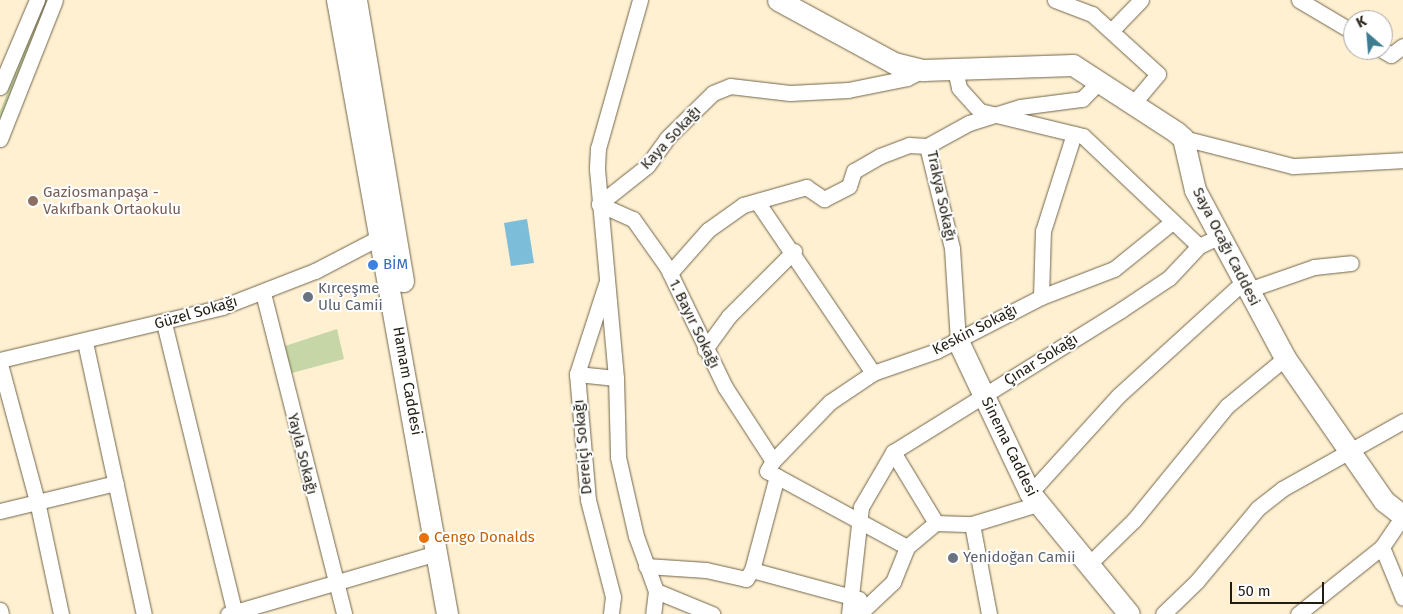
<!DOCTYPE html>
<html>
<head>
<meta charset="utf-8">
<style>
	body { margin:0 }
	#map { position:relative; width:1403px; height:614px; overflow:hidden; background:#fff0d2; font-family:"Fira Sans",sans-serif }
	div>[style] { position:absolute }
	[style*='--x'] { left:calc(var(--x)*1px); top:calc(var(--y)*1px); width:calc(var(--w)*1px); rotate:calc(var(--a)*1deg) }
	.green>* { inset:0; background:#c6d6a6 }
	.water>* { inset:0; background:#7cbdd9 }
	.roads { filter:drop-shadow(0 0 1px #71654a) drop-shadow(0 0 1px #71654a) }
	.street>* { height:15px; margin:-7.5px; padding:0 7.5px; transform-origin:7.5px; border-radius:7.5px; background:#fff }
	.secondary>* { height:21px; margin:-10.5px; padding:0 10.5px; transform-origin:10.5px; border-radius:10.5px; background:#fff }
	.dots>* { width:14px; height:14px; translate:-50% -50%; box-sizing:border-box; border:2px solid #fff; border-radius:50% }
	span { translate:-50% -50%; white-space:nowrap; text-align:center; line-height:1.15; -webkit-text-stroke:4px #fff; paint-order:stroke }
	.street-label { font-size:15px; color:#211c11 }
	.education-label { font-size:15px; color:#785e54 }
	.left { translate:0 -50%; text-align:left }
	.shop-label { font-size:15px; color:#366cbe }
	.worship-label { font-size:15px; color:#5b616d }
	.food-label { font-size:15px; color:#c56008 }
	.north { position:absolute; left:1343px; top:10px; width:50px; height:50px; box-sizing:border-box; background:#fff; border:1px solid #a6a4a0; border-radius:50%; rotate:333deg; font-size:14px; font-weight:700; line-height:20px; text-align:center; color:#211c11 }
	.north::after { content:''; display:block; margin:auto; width:18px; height:22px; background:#3d7c91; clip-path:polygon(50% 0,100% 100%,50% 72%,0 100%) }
	.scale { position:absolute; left:1230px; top:582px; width:94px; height:22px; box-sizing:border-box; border:2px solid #211c11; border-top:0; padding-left:6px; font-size:15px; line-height:18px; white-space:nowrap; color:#211c11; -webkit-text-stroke:4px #fff; paint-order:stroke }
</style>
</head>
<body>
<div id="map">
	<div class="green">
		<i style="clip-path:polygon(44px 0,49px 0,0 121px,0 111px)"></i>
		<i style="clip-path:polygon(337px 329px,344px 359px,292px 373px,285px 346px)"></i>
	</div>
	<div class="water">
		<i style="clip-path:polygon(527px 219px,534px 263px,511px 266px,504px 223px)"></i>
	</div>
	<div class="roads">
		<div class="street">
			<i style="--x:640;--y:0;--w:154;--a:105.8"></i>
			<i style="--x:598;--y:148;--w:21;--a:93"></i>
			<i style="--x:597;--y:169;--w:210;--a:84.8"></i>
			<i style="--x:616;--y:378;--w:79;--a:88.5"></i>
			<i style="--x:618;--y:457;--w:81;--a:77.2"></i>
			<i style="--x:636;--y:536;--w:59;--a:70"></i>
			<i style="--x:656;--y:591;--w:23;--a:97"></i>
			<i style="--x:1055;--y:0;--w:40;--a:21"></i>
			<i style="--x:1092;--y:14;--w:89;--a:42.3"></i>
			<i style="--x:1158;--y:74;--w:40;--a:130"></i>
			<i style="--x:1299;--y:0;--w:63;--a:30.7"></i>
			<i style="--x:1111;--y:31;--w:43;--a:-45.9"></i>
			<i style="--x:1382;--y:50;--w:10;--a:29"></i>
			<i style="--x:1391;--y:55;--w:15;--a:-37"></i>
			<i style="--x:955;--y:70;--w:18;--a:77"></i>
			<i style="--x:959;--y:88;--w:31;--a:48"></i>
			<i style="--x:980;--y:111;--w:106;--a:13.6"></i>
			<i style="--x:1083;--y:136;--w:160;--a:43.5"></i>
			<i style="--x:1199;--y:246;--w:23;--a:-25"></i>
			<i style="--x:0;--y:87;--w:95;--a:-67"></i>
			<i style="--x:1183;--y:138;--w:114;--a:14.3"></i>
			<i style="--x:1293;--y:166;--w:110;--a:-3.1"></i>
			<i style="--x:0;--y:139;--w:149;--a:-68.4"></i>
			<i style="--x:758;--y:203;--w:205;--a:55.9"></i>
			<i style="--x:599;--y:204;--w:61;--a:-38.4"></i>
			<i style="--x:647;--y:166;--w:34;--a:-54"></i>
			<i style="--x:667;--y:138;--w:64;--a:-44.4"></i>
			<i style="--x:713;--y:93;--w:18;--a:-22"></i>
			<i style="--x:730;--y:86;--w:60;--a:6.7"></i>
			<i style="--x:790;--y:93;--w:58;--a:-3"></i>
			<i style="--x:848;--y:90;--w:60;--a:-11.5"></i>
			<i style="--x:907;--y:78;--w:18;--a:-27"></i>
			<i style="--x:599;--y:204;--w:37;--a:24"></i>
			<i style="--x:633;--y:219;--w:59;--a:54.7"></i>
			<i style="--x:667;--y:267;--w:133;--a:64.2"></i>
			<i style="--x:725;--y:387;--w:88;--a:57"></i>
			<i style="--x:670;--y:273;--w:57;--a:-48.5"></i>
			<i style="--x:708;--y:230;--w:43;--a:-35.5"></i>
			<i style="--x:743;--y:205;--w:66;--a:-15.9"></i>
			<i style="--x:806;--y:187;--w:22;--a:34"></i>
			<i style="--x:824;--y:199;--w:28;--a:-27"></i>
			<i style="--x:849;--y:186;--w:16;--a:-72"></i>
			<i style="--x:854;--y:171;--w:30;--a:-30"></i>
			<i style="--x:880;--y:156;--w:31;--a:-21"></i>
			<i style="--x:909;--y:145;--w:18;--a:3"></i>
			<i style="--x:606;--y:284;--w:95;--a:107.9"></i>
			<i style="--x:577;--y:374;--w:126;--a:85"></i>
			<i style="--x:588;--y:500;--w:100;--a:75.5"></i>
			<i style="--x:613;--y:597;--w:17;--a:97"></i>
			<i style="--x:1248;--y:290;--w:70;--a:-19.2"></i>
			<i style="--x:1314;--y:267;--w:37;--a:-6"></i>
			<i style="--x:263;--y:293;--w:331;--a:75.8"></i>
			<i style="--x:1041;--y:297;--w:66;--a:-88.3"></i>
			<i style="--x:1043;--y:231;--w:102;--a:-72.3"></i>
			<i style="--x:164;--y:323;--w:300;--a:76.3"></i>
			<i style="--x:958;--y:341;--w:93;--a:-93.7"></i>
			<i style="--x:952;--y:248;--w:105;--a:-103.8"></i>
			<i style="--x:927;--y:146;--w:48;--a:-28.7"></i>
			<i style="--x:969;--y:123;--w:53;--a:-17.4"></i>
			<i style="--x:1020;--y:107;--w:63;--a:-7.4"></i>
			<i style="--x:1082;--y:99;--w:24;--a:-45"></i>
			<i style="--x:85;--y:342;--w:278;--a:77.8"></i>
			<i style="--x:705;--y:349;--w:41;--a:-54"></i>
			<i style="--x:729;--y:316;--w:92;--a:-45"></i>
			<i style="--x:0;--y:360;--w:228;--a:-13.4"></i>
			<i style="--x:222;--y:307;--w:100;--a:-21.2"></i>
			<i style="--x:315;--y:271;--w:76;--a:-27.6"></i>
			<i style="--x:0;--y:364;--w:142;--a:74.9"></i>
			<i style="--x:37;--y:501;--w:116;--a:78"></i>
			<i style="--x:577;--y:374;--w:39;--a:6"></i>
			<i style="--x:893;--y:452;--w:83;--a:58.8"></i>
			<i style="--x:1030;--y:493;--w:132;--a:-47.8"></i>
			<i style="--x:1119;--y:395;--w:168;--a:-42.3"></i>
			<i style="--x:0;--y:511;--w:119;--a:-13.6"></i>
			<i style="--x:972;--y:524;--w:92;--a:79.3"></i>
			<i style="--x:907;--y:547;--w:159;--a:-151.5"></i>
			<i style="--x:767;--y:471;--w:12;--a:-59"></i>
			<i style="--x:773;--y:461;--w:82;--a:-46"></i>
			<i style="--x:830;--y:402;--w:52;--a:-34"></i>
			<i style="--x:873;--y:373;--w:67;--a:-19.2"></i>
			<i style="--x:936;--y:351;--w:118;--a:-27.2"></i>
			<i style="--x:1041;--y:297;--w:78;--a:-21"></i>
			<i style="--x:1114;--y:269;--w:75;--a:-39"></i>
			<i style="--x:1382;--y:547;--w:55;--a:67.6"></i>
			<i style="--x:1089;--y:564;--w:63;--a:-44.4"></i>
			<i style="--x:1134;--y:520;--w:147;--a:-50.8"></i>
			<i style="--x:1227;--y:406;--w:75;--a:-39.6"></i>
			<i style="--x:646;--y:566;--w:60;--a:3.8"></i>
			<i style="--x:706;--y:570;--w:41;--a:12.7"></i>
			<i style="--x:746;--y:579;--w:11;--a:-56"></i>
			<i style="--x:752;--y:570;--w:97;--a:-75.1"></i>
			<i style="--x:752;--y:570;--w:111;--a:15.2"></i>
			<i style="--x:656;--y:591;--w:61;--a:22.3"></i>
			<i style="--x:0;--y:610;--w:4;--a:76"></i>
			<i style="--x:228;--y:614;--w:218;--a:-16.3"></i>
			<i style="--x:849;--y:614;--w:108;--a:-83.6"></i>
			<i style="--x:861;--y:507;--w:64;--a:-59.8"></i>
			<i style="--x:893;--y:452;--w:269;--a:-31.9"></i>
			<i style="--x:1121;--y:310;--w:58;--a:-33.7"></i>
			<i style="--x:1169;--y:278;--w:44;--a:-46.8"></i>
			<i style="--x:859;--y:614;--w:47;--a:-43.3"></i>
			<i style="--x:893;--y:582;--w:38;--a:-68"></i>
			<i style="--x:907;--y:547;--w:38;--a:-40"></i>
			<i style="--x:936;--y:523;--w:36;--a:2"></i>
			<i style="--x:972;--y:524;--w:69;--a:-16.9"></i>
			<i style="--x:1163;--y:614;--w:47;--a:-44.1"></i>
			<i style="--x:1197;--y:581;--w:95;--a:-50.1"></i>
			<i style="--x:1258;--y:508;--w:31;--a:-38"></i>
			<i style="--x:1282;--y:489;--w:139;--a:-29.3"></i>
			<i style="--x:1298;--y:614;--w:107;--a:-38.6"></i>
			<i style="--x:1382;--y:547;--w:37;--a:-56"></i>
		</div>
		<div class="secondary">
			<i style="--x:337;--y:0;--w:624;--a:79.84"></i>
			<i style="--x:356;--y:0;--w:285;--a:80.5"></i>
			<i style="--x:778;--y:0;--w:132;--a:28.5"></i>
			<i style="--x:894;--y:63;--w:30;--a:14"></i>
			<i style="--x:923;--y:70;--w:150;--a:-1.9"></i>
			<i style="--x:1073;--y:65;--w:123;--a:33"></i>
			<i style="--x:1176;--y:132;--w:9;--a:41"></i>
			<i style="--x:1183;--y:138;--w:53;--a:77"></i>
			<i style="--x:1195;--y:190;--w:191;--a:61.8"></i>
			<i style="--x:1285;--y:358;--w:174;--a:55.3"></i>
			<i style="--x:1384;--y:501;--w:24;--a:38"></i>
			<i style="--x:958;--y:341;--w:168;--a:64.7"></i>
			<i style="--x:1030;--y:493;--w:156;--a:50.7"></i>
		</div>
	</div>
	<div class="dots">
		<i style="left:33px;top:201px;background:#8d6e63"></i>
		<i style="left:373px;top:265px;background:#3f7fe0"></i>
		<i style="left:308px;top:297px;background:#6b7280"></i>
		<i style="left:424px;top:538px;background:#e8710a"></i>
		<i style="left:953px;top:558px;background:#6b7280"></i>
	</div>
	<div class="street-label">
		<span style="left:671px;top:138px;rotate:-47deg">Kaya Sokağı</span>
		<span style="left:941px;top:196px;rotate:78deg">Trakya Sokağı</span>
		<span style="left:1226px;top:247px;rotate:63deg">Saya Ocağı Caddesi</span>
		<span style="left:196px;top:313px;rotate:-16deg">Güzel Sokağı</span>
		<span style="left:694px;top:324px;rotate:64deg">1. Bayır Sokağı</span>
		<span style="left:975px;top:330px;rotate:-27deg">Keskin Sokağı</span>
		<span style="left:1041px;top:360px;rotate:-32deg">Çınar Sokağı</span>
		<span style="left:407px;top:381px;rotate:80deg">Hamam Caddesi</span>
		<span style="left:583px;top:447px;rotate:-95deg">Dereiçi Sokağı</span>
		<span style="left:1009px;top:447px;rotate:64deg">Sinema Caddesi</span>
		<span style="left:302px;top:454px;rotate:76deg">Yayla Sokağı</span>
	</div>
	<div class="education-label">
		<span class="left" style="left:43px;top:201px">Gaziosmanpaşa -<br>Vakıfbank Ortaokulu</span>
	</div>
	<div class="shop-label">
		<span class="left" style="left:383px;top:265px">BİM</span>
	</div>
	<div class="worship-label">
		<span class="left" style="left:318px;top:297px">Kırçeşme<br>Ulu Camii</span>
		<span class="left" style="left:963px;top:558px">Yenidoğan Camii</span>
	</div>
	<div class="food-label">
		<span class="left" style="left:434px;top:538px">Cengo Donalds</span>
	</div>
	<div class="north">K</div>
	<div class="scale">50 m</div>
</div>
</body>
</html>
